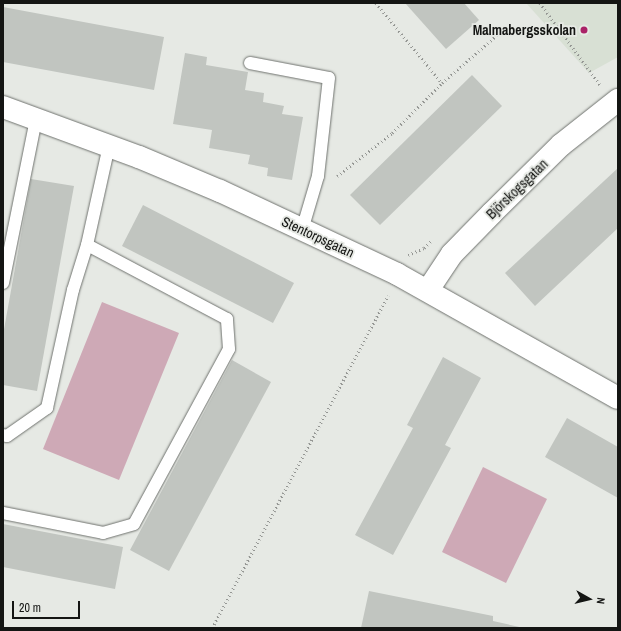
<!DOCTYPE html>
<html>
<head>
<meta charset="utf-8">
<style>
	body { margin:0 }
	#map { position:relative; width:621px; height:631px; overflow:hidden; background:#e6e9e4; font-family:"Archivo Narrow",sans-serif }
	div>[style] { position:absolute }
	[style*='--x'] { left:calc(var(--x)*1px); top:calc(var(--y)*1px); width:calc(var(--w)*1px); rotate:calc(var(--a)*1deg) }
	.built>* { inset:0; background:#d8e0d4 }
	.green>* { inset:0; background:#cea9b6 }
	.building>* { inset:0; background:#c1c5c0 }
	.path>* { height:2.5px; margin-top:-1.25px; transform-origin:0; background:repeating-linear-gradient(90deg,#959794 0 1px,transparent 0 4px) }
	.roads { filter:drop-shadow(0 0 1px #6f726e) drop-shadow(0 0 1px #6f726e) }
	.lane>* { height:12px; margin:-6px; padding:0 6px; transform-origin:6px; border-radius:6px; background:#fff }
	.secondary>* { height:22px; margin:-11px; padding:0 11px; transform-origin:11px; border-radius:11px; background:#fff }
	.dots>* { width:11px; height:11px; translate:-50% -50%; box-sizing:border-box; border:2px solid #e6e9e4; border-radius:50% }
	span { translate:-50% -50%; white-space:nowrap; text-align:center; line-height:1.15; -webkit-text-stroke:3.5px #e6e9e4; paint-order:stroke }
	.poi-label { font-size:14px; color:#141513; font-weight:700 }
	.right { translate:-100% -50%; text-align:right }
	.street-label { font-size:14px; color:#141513 }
	.frame { position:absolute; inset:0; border:4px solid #141513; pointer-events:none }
	.north { position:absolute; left:569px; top:579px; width:40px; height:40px; -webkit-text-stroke:3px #e6e9e4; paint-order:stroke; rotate:98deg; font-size:11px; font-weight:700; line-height:16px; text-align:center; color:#141513 }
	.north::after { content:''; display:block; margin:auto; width:14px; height:18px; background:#141513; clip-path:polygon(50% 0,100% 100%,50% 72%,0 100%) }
	.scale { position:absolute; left:12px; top:601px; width:68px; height:18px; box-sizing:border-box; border:2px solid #141513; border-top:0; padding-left:5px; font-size:12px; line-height:14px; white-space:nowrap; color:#141513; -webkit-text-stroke:3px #e6e9e4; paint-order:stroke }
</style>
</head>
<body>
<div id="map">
	<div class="built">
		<i style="clip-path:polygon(526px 3px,618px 3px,618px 57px,589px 73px)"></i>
	</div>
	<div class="green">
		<i style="clip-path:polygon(102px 302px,179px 333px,119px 480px,43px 449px)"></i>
		<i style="clip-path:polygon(483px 467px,547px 499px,506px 583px,442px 552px)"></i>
	</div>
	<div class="building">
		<i style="clip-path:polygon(405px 3px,464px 3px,479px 20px,446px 49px)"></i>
		<i style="clip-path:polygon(3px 7px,164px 37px,154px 90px,3px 62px)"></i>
		<i style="clip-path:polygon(185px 53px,207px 57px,206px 65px,248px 72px,245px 90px,264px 93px,263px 102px,284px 106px,282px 114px,303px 117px,292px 180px,267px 176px,268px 168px,248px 164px,250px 155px,209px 148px,212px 130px,173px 124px)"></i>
		<i style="clip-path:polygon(472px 75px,502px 106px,380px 225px,350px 195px)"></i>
		<i style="clip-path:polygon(618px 168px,618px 228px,535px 306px,505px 273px)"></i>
		<i style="clip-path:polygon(31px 179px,74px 186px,37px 391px,3px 385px,3px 335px)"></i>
		<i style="clip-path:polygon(143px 205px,294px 283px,273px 323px,122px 246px)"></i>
		<i style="clip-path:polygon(443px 357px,481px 378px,445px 445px,451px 448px,393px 555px,355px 535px,413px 428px,407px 425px)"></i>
		<i style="clip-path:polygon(232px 360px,271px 382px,169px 571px,130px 550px)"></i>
		<i style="clip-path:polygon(567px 418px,618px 447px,618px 498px,545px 457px)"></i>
		<i style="clip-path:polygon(3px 524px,123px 547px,115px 589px,3px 567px)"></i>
		<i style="clip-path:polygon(369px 591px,493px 616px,493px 621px,524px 628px,361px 628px)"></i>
	</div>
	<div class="path">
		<i style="--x:376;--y:3;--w:104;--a:50.5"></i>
		<i style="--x:442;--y:83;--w:84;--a:-41.1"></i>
		<i style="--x:540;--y:3;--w:103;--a:53.7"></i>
		<i style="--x:337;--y:176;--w:70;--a:-38"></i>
		<i style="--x:392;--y:133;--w:71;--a:-45"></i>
		<i style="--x:408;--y:255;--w:17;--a:-24"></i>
		<i style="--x:424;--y:248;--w:11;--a:-45"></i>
		<i style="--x:212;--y:628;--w:376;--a:-62.1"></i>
	</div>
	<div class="roads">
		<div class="lane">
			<i style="--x:250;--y:63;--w:80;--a:10.8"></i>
			<i style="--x:329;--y:78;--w:99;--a:96.4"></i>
			<i style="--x:318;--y:176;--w:56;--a:106.5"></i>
			<i style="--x:3;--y:283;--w:167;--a:-78.6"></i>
			<i style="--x:3;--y:435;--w:4;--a:14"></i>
			<i style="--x:7;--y:436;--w:49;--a:-35"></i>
			<i style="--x:47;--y:408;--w:121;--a:-77.6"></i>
			<i style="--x:73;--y:290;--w:47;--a:-72.7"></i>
			<i style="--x:3;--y:513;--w:102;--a:11.3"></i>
			<i style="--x:103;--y:533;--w:32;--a:-16"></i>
			<i style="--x:134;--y:524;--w:199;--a:-61.5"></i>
			<i style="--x:229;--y:349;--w:30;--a:-94"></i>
			<i style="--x:227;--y:319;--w:158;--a:-152.1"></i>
			<i style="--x:87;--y:245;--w:101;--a:-77.5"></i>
		</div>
		<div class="secondary">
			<i style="--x:3;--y:107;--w:145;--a:20.2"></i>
			<i style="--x:139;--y:157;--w:88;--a:22.8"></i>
			<i style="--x:220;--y:191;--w:195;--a:25.1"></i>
			<i style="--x:397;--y:274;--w:253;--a:29.3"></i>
			<i style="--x:428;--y:290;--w:43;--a:-56.3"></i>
			<i style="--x:452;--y:254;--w:57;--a:-45.7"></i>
			<i style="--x:492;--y:213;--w:97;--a:-44.6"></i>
			<i style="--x:561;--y:145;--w:73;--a:-38.3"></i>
		</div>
	</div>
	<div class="dots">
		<i style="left:584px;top:30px;background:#aa2267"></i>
	</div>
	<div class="poi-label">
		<span class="right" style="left:576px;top:30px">Malmabergsskolan</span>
	</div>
	<div class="street-label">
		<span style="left:517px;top:189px;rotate:-44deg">Björskogsgatan</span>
		<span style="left:318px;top:237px;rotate:25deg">Stentorpsgatan</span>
	</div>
	<div class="frame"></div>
	<div class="north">N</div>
	<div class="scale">20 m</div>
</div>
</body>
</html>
